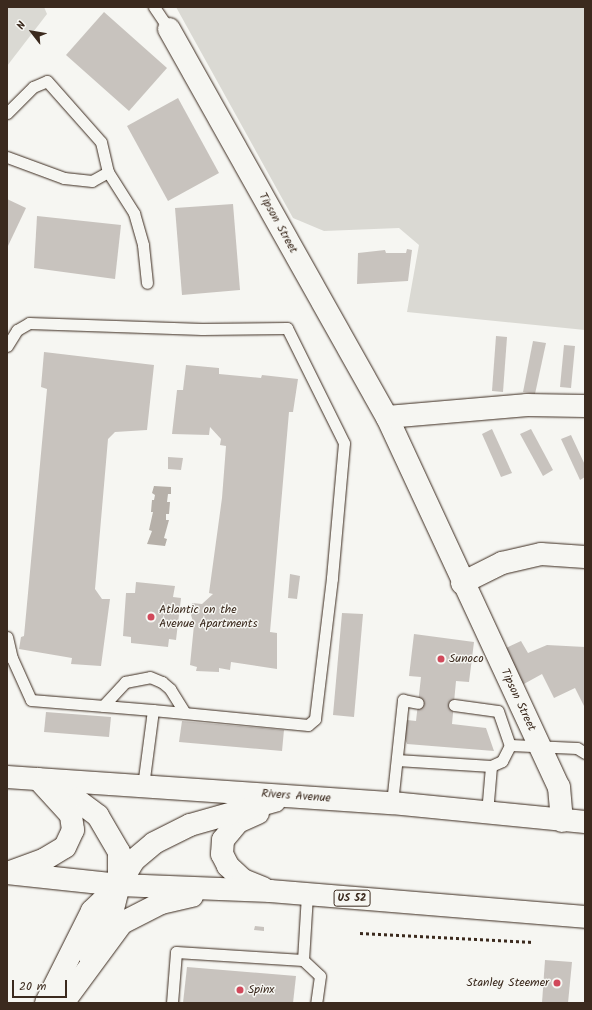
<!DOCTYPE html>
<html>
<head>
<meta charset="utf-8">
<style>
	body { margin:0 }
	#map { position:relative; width:592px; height:1010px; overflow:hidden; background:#f6f6f2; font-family:Kalam,sans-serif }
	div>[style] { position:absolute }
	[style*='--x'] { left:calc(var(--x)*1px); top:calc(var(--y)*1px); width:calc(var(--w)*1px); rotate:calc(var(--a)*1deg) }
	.green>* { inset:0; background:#dad9d3 }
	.water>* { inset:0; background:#b6b0a9 }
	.building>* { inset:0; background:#c8c3be }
	.path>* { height:2.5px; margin-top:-1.25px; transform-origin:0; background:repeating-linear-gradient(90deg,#3b2a1e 0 3px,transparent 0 6px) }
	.roads { filter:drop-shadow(0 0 1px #3b2a1e) drop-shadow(0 0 1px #3b2a1e) }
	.service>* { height:11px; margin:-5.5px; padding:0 5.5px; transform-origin:5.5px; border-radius:5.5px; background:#f6f6f2 }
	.minor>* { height:22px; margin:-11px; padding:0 11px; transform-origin:11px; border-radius:11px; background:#f6f6f2 }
	.tertiary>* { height:22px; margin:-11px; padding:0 11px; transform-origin:11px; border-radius:11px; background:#f6f6f2 }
	.primary>* { height:22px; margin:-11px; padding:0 11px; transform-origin:11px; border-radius:11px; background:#f6f6f2 }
	.dots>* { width:11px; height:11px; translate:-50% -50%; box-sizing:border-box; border:2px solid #f6f6f2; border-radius:50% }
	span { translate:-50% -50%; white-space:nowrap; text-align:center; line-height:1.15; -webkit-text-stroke:3px #f6f6f2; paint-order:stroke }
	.shield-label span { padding:1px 3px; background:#f6f6f2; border:1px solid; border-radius:3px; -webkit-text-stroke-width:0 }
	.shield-label { font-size:11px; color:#3b2a1e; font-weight:700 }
	.street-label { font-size:12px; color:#3b2a1e }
	.poi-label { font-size:12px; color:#3b2a1e }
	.left { translate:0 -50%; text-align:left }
	.right { translate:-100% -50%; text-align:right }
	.frame { position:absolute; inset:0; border:8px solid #3b2a1e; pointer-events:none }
	.north { position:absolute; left:12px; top:12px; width:40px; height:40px; -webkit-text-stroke:3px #f6f6f2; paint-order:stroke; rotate:301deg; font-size:11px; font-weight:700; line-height:16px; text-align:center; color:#3b2a1e }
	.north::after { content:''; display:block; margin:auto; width:14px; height:18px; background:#3b2a1e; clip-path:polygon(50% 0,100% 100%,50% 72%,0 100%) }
	.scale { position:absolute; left:12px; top:980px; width:55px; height:18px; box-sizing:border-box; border:2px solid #3b2a1e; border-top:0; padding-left:5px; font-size:12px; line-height:14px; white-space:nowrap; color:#3b2a1e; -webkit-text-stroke:3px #f6f6f2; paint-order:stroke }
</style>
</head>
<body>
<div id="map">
	<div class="green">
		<i style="clip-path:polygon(7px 7px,44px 7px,47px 14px,7px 66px)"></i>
		<i style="clip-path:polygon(176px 7px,585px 7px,585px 330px,407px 312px,419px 245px,399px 228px,324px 231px,293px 218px)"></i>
	</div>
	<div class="water">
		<i style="clip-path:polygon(154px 486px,171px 487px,171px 494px,168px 494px,167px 502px,170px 502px,169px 514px,166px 514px,166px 520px,169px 520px,164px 538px,167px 539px,165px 546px,147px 544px,152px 531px,149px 530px,153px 512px,151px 512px,152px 500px,154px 500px,155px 495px,152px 493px)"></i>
	</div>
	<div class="building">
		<i style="clip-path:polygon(104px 12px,167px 68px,129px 111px,66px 55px)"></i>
		<i style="clip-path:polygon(178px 98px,219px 173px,168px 201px,127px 126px)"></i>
		<i style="clip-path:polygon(7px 199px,26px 208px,7px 248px)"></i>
		<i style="clip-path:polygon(233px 204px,240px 290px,182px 295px,175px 208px)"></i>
		<i style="clip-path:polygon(37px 216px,121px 225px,115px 279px,34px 268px)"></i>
		<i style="clip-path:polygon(407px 249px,412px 250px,408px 281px,357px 284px,358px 253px,385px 250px,386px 253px,406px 253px)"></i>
		<i style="clip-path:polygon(496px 336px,507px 337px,503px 392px,492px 391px)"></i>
		<i style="clip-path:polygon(533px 341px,546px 343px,535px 394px,523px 392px)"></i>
		<i style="clip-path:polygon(564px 345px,575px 346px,571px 388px,560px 387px)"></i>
		<i style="clip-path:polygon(44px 352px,154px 365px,147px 430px,115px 432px,108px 439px,95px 589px,102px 599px,110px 599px,101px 666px,71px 664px,72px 658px,19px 649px,21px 637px,24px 636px,47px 389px,41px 387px)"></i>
		<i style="clip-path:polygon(186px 365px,219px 368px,219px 374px,261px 378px,262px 375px,298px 379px,293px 412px,289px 412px,270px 632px,277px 633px,277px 669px,231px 662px,230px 670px,219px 668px,219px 672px,196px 671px,197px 667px,190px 665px,194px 625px,191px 615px,192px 603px,202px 604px,213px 594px,209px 593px,222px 498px,226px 446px,220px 445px,221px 439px,210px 427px,209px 435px,172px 434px,177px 390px,183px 390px)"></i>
		<i style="clip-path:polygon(492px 429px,512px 473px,501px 477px,482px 434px)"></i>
		<i style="clip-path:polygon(531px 429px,553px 470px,543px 476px,520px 434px)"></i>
		<i style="clip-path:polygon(571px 435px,585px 465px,585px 477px,580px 480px,561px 439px)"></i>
		<i style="clip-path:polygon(168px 457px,183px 458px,181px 470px,168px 469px)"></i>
		<i style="clip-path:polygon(290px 574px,300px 576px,297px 599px,288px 598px)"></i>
		<i style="clip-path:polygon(136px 582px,175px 586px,173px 597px,181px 598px,176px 640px,169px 639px,168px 647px,131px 643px,131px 637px,123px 636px,126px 593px,135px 593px)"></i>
		<i style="clip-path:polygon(342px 613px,363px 614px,354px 717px,333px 715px)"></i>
		<i style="clip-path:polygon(414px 634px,474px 642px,469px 682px,456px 681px,452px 724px,486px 728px,494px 751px,407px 744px,398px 719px,416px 721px,421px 677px,409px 676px)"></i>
		<i style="clip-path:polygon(521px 641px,528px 653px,547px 645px,585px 647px,585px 708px,575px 688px,554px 698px,542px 674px,522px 685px,504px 649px)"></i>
		<i style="clip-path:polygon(46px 712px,111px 717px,109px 737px,44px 732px)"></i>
		<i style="clip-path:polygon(182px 721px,284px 730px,282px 751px,179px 742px)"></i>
		<i style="clip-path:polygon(255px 926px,264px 927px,264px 931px,254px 930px)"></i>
		<i style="clip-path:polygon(545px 960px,572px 962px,568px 1003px,542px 1003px)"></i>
		<i style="clip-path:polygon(187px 967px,296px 976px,293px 1003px,183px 1003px)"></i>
	</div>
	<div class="path">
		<i style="--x:360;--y:933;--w:174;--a:3"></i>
	</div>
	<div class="roads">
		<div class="service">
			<i style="--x:154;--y:7;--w:27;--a:56"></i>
			<i style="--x:7;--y:113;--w:37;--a:-45"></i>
			<i style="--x:33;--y:87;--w:15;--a:-23"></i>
			<i style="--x:47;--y:81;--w:81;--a:48.5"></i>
			<i style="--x:101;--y:142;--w:31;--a:77"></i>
			<i style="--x:108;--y:172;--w:18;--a:151"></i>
			<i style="--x:92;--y:181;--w:28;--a:-174"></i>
			<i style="--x:64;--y:178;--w:61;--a:-159.8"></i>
			<i style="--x:108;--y:172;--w:49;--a:57.6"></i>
			<i style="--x:134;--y:213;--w:33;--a:74"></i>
			<i style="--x:143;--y:245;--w:38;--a:84"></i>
			<i style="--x:7;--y:346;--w:19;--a:-58"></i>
			<i style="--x:17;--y:330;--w:14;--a:-30"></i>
			<i style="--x:29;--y:323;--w:173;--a:2"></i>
			<i style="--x:202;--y:329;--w:85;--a:-0.7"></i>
			<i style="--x:287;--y:328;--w:128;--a:63.6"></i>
			<i style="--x:344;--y:443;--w:136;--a:95.1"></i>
			<i style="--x:332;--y:578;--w:142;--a:96.9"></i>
			<i style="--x:315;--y:719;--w:9;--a:139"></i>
			<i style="--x:308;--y:725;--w:156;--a:-174.5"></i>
			<i style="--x:153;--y:710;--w:77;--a:97.5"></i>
			<i style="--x:7;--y:637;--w:22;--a:77"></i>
			<i style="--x:12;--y:658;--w:46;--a:65.7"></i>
			<i style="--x:31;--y:700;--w:122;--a:4.7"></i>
			<i style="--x:454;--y:705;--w:44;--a:7.8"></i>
			<i style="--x:498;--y:711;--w:36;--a:71"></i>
			<i style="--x:510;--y:745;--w:67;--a:2.6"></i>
			<i style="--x:577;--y:748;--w:9;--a:32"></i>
			<i style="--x:103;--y:706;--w:33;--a:-47"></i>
			<i style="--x:125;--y:682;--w:25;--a:-11"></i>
			<i style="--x:150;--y:677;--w:13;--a:23"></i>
			<i style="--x:162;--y:682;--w:11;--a:41"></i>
			<i style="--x:170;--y:689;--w:28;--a:58"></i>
			<i style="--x:397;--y:760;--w:94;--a:3.7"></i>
			<i style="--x:491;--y:766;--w:12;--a:-24"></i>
			<i style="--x:502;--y:761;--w:18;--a:-63"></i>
			<i style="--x:392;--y:803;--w:104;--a:-83.9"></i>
			<i style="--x:403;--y:700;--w:15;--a:11"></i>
			<i style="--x:487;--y:813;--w:47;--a:-85.1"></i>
			<i style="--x:303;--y:960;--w:23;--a:43"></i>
			<i style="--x:320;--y:976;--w:27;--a:98"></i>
			<i style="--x:172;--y:1003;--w:51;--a:-85.5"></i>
			<i style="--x:176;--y:952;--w:127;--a:3.6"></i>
			<i style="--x:303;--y:960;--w:66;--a:-86.5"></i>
		</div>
		<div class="minor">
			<i style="--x:169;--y:29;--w:445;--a:60.7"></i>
			<i style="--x:387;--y:417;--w:408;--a:65.1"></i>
			<i style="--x:559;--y:787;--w:34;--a:85"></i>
			<i style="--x:387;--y:417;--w:141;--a:-4.9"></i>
			<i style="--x:527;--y:405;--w:58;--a:1"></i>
			<i style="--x:462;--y:583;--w:45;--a:-26.6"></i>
			<i style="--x:502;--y:563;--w:40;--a:-13"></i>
			<i style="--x:541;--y:554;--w:44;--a:3.9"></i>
		</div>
		<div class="tertiary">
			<i style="--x:89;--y:955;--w:44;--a:-59.9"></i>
			<i style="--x:111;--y:917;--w:32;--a:-76"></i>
			<i style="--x:46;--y:1003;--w:103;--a:-63.4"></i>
			<i style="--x:92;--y:911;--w:37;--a:-44"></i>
		</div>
		<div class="primary">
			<i style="--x:7;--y:777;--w:386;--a:3.9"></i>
			<i style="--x:392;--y:803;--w:194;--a:5.6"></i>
			<i style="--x:53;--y:787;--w:27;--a:28"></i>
			<i style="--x:77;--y:800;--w:26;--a:37"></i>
			<i style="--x:98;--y:816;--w:42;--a:59.7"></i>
			<i style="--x:119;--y:852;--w:33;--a:90"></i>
			<i style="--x:258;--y:813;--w:22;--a:156"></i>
			<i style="--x:238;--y:822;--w:23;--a:130"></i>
			<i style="--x:223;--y:840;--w:14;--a:94"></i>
			<i style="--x:222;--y:854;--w:13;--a:63"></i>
			<i style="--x:228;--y:866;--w:21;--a:43"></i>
			<i style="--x:243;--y:880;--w:22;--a:22"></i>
			<i style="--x:10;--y:872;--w:37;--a:-20"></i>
			<i style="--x:45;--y:859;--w:23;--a:-31"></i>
			<i style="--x:65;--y:847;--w:19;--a:-65"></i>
			<i style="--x:73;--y:830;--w:15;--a:-98"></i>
			<i style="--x:71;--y:815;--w:49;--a:-132.5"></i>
			<i style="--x:7;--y:873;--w:113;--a:6.1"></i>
			<i style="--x:119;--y:885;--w:151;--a:2.3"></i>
			<i style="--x:270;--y:891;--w:316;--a:4.7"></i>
			<i style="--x:119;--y:885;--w:29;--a:-59"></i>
			<i style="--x:134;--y:860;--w:26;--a:-40"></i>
			<i style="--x:154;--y:843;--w:40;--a:-26.6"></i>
			<i style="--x:190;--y:825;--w:88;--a:-15.8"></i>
			<i style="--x:63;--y:1003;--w:99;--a:-53.6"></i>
			<i style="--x:122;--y:923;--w:44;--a:-27.1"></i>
			<i style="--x:161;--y:903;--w:32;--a:-13"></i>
		</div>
	</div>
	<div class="dots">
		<i style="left:151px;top:617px;background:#d1495b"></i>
		<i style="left:441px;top:659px;background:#d1495b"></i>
		<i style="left:557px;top:983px;background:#d1495b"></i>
		<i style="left:240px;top:990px;background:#d1495b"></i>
	</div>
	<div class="shield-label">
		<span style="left:352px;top:898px">US 52</span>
	</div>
	<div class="street-label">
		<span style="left:278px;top:223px;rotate:61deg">Tipson Street</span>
		<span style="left:518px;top:700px;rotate:65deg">Tipson Street</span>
		<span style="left:296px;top:796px;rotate:4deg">Rivers Avenue</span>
	</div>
	<div class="poi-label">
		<span class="left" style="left:159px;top:617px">Atlantic on the<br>Avenue Apartments</span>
		<span class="left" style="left:449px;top:659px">Sunoco</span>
		<span class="right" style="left:549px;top:983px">Stanley Steemer</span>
		<span class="left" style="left:248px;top:990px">Spinx</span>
	</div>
	<div class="frame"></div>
	<div class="north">N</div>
	<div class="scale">20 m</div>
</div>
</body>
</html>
